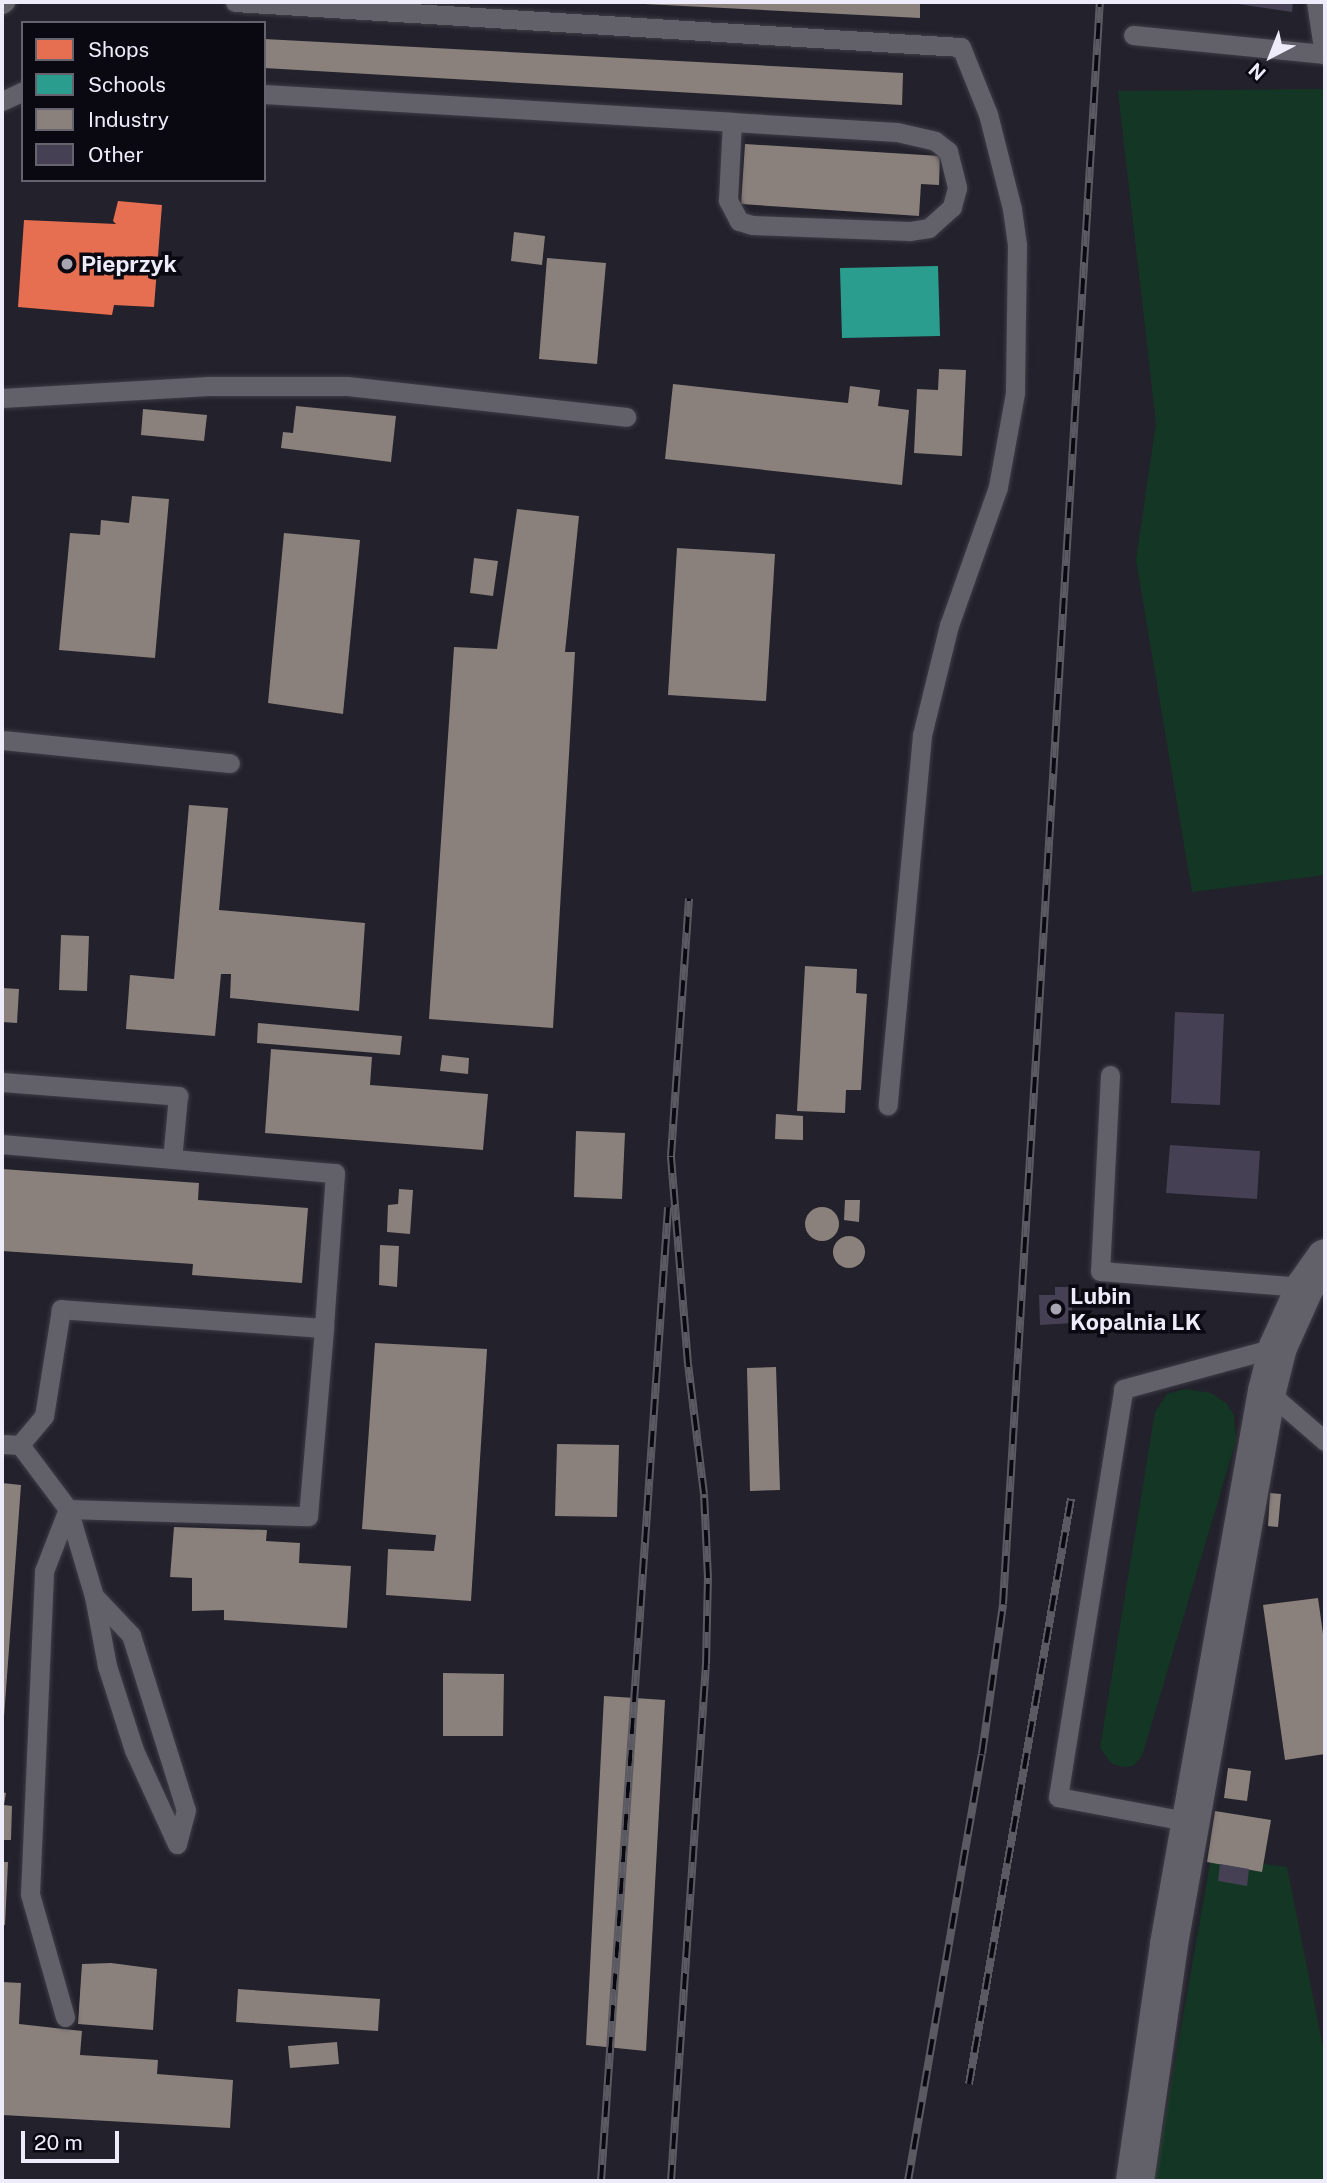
<!DOCTYPE html>
<html>
<head>
<meta charset="utf-8">
<style>
	body { margin:0 }
	#map { position:relative; width:1327px; height:2183px; overflow:hidden; background:#23212b; font-family:"Public Sans",sans-serif }
	div>[style] { position:absolute }
	[style*='--x'] { left:calc(var(--x)*1px); top:calc(var(--y)*1px); width:calc(var(--w)*1px); rotate:calc(var(--a)*1deg) }
	.green>* { inset:0; background:#133724 }
	.shops>* { inset:0; background:#e76f51 }
	.schools>* { inset:0; background:#2a9d8f }
	.industry>* { inset:0; background:#8a817c }
	.round { border-radius:50% }
	.building>* { inset:0; background:#454054 }
	.roads { filter:drop-shadow(0 0 2px #3e3c45) drop-shadow(0 0 2px #3e3c45) }
	.lane>* { height:19px; margin:-9.5px; padding:0 9.5px; transform-origin:9.5px; border-radius:9.5px; background:#626069 }
	.street>* { height:38px; margin:-19px; padding:0 19px; transform-origin:19px; border-radius:19px; background:#626069 }
	.rail>* { height:8px; margin-top:-4px; transform-origin:0; background:repeating-linear-gradient(90deg,#0a0810 0 16px,#5b5a62 0 32px); box-sizing:border-box; border-block:2px solid #5b5a62 }
	.dots>* { width:19px; height:19px; translate:-50% -50%; box-sizing:border-box; border:4px solid #0a0810; border-radius:50% }
	span { translate:-50% -50%; white-space:nowrap; text-align:center; line-height:1.15; -webkit-text-stroke:7px #0a0810; paint-order:stroke }
	.poi-label { font-size:23px; color:#eeecfa; font-weight:700 }
	.left { translate:0 -50%; text-align:left }
	.frame { position:absolute; inset:0; border:4px solid #eeecfa; pointer-events:none }
	.legend { position:absolute; left:21px; top:21px; width:245px; height:161px; box-sizing:border-box; background:#0a0810; border:2px solid #65636e; margin:0; padding:9px 12px; list-style:none; font-size:21px; color:#eeecfa }
	.legend li { display:flex; align-items:center; gap:14px; height:35px }
	.legend b { width:35px; border:2px solid #65636e }
	.north { position:absolute; left:1236px; top:21px; width:70px; height:70px; -webkit-text-stroke:5px #0a0810; paint-order:stroke; rotate:222deg; font-size:19px; font-weight:700; line-height:28px; text-align:center; color:#eeecfa }
	.north::after { content:''; display:block; margin:auto; width:24px; height:32px; background:#eeecfa; clip-path:polygon(50% 0,100% 100%,50% 72%,0 100%) }
	.scale { position:absolute; left:21px; top:2131px; width:98px; height:32px; box-sizing:border-box; border:4px solid #eeecfa; border-top:0; padding-left:9px; font-size:21px; line-height:24px; white-space:nowrap; color:#eeecfa; -webkit-text-stroke:5px #0a0810; paint-order:stroke }
</style>
</head>
<body>
<div id="map">
	<div class="green">
		<i style="clip-path:polygon(1325px 89px,1325px 875px,1192px 892px,1136px 560px,1156px 423px,1118px 91px)"></i>
		<i style="clip-path:polygon(1185px 1389px,1211px 1393px,1226px 1403px,1234px 1415px,1236px 1441px,1142px 1756px,1133px 1766px,1124px 1767px,1112px 1764px,1100px 1748px,1155px 1412px,1167px 1394px)"></i>
		<i style="clip-path:polygon(1211px 1857px,1287px 1867px,1325px 2057px,1325px 2181px,1154px 2181px)"></i>
	</div>
	<div class="shops">
		<i style="clip-path:polygon(118px 201px,162px 205px,154px 307px,114px 305px,112px 315px,18px 307px,24px 220px,116px 224px,113px 221px)"></i>
	</div>
	<div class="schools">
		<i style="clip-path:polygon(938px 266px,940px 336px,842px 338px,840px 268px)"></i>
	</div>
	<div class="industry">
		<i style="clip-path:polygon(644px 2px,920px 2px,920px 18px,644px 4px)"></i>
		<i style="clip-path:polygon(264px 39px,903px 73px,902px 105px,264px 68px)"></i>
		<i style="clip-path:polygon(745px 144px,940px 156px,939px 185px,921px 184px,919px 216px,741px 204px)"></i>
		<i style="clip-path:polygon(514px 232px,545px 236px,542px 265px,511px 261px)"></i>
		<i style="clip-path:polygon(547px 258px,606px 263px,597px 364px,539px 359px)"></i>
		<i style="clip-path:polygon(939px 369px,966px 370px,962px 456px,914px 453px,917px 389px,938px 390px)"></i>
		<i style="clip-path:polygon(673px 384px,848px 403px,850px 386px,880px 390px,878px 406px,909px 410px,902px 485px,665px 459px)"></i>
		<i style="clip-path:polygon(296px 406px,396px 416px,391px 462px,281px 448px,283px 432px,293px 433px)"></i>
		<i style="clip-path:polygon(143px 409px,207px 415px,204px 441px,141px 435px)"></i>
		<i style="clip-path:polygon(132px 496px,169px 499px,155px 658px,59px 650px,70px 533px,100px 535px,101px 520px,129px 523px)"></i>
		<i style="clip-path:polygon(517px 509px,579px 516px,565px 652px,575px 652px,553px 1028px,429px 1019px,454px 647px,497px 649px)"></i>
		<i style="clip-path:polygon(284px 533px,360px 540px,343px 714px,268px 703px)"></i>
		<i style="clip-path:polygon(677px 548px,775px 554px,766px 701px,668px 695px)"></i>
		<i style="clip-path:polygon(474px 558px,498px 561px,493px 596px,470px 593px)"></i>
		<i style="clip-path:polygon(189px 805px,228px 808px,219px 910px,365px 923px,359px 1011px,230px 998px,231px 974px,221px 974px,215px 1036px,126px 1029px,130px 975px,174px 979px)"></i>
		<i style="clip-path:polygon(61px 935px,89px 936px,87px 991px,59px 990px)"></i>
		<i style="clip-path:polygon(805px 966px,857px 969px,856px 993px,867px 994px,861px 1090px,846px 1090px,845px 1113px,797px 1111px)"></i>
		<i style="clip-path:polygon(2px 988px,19px 989px,17px 1023px,2px 1022px)"></i>
		<i style="clip-path:polygon(258px 1023px,402px 1036px,400px 1055px,257px 1043px)"></i>
		<i style="clip-path:polygon(271px 1049px,372px 1057px,370px 1085px,488px 1094px,483px 1150px,265px 1133px)"></i>
		<i style="clip-path:polygon(442px 1055px,469px 1058px,468px 1074px,440px 1071px)"></i>
		<i style="clip-path:polygon(776px 1114px,803px 1116px,803px 1140px,775px 1139px)"></i>
		<i style="clip-path:polygon(576px 1131px,625px 1133px,622px 1199px,574px 1197px)"></i>
		<i style="clip-path:polygon(2px 1169px,199px 1183px,198px 1200px,308px 1208px,302px 1283px,192px 1275px,193px 1264px,2px 1251px)"></i>
		<i style="clip-path:polygon(399px 1189px,413px 1190px,410px 1234px,387px 1232px,388px 1205px,398px 1204px)"></i>
		<i style="clip-path:polygon(845px 1200px,860px 1200px,859px 1222px,844px 1220px)"></i>
		<i class="round" style="left:805px;top:1207px;width:34px;height:34px"></i>
		<i class="round" style="left:833px;top:1236px;width:32px;height:32px"></i>
		<i style="clip-path:polygon(380px 1245px,399px 1246px,397px 1287px,379px 1285px)"></i>
		<i style="clip-path:polygon(375px 1343px,487px 1349px,471px 1601px,386px 1595px,388px 1549px,434px 1551px,436px 1535px,362px 1529px)"></i>
		<i style="clip-path:polygon(776px 1367px,780px 1490px,750px 1491px,747px 1368px)"></i>
		<i style="clip-path:polygon(557px 1444px,619px 1445px,617px 1517px,555px 1516px)"></i>
		<i style="clip-path:polygon(2px 1483px,21px 1485px,4px 1717px,2px 1717px)"></i>
		<i style="clip-path:polygon(1270px 1493px,1281px 1494px,1278px 1527px,1268px 1526px)"></i>
		<i style="clip-path:polygon(174px 1527px,267px 1530px,266px 1541px,300px 1543px,299px 1563px,351px 1566px,347px 1628px,224px 1620px,224px 1610px,192px 1611px,192px 1578px,170px 1577px)"></i>
		<i style="clip-path:polygon(1318px 1598px,1325px 1648px,1325px 1754px,1285px 1760px,1263px 1605px)"></i>
		<i style="clip-path:polygon(443px 1673px,504px 1674px,503px 1736px,443px 1736px)"></i>
		<i style="clip-path:polygon(604px 1696px,665px 1700px,646px 2051px,586px 2045px)"></i>
		<i style="clip-path:polygon(1228px 1768px,1251px 1771px,1247px 1801px,1224px 1798px)"></i>
		<i style="clip-path:polygon(2px 1792px,6px 1793px,4px 1805px,12px 1806px,11px 1840px,2px 1840px)"></i>
		<i style="clip-path:polygon(1215px 1811px,1271px 1820px,1262px 1872px,1207px 1862px)"></i>
		<i style="clip-path:polygon(2px 1862px,8px 1862px,5px 1925px,2px 1925px)"></i>
		<i style="clip-path:polygon(111px 1963px,157px 1969px,153px 2030px,78px 2024px,82px 1964px)"></i>
		<i style="clip-path:polygon(2px 1982px,21px 1983px,19px 2024px,82px 2031px,80px 2055px,158px 2060px,157px 2074px,233px 2080px,230px 2128px,3px 2115px)"></i>
		<i style="clip-path:polygon(238px 1989px,380px 1999px,378px 2031px,236px 2022px)"></i>
		<i style="clip-path:polygon(337px 2042px,339px 2064px,290px 2068px,288px 2046px)"></i>
	</div>
	<div class="building">
		<i style="clip-path:polygon(1224px 2px,1293px 2px,1292px 12px)"></i>
		<i style="clip-path:polygon(1175px 1012px,1224px 1014px,1220px 1105px,1171px 1103px)"></i>
		<i style="clip-path:polygon(1170px 1145px,1260px 1151px,1257px 1199px,1166px 1193px)"></i>
		<i style="clip-path:polygon(1055px 1287px,1071px 1287px,1073px 1323px,1040px 1325px,1039px 1295px,1055px 1295px)"></i>
		<i style="clip-path:polygon(1220px 1864px,1249px 1869px,1247px 1886px,1218px 1881px)"></i>
	</div>
	<div class="roads">
		<div class="lane">
			<i style="--x:235;--y:2;--w:727;--a:3.55"></i>
			<i style="--x:961;--y:47;--w:72;--a:68.1"></i>
			<i style="--x:988;--y:114;--w:98;--a:75.8"></i>
			<i style="--x:1012;--y:209;--w:36;--a:82"></i>
			<i style="--x:1017;--y:245;--w:148;--a:90.8"></i>
			<i style="--x:1015;--y:393;--w:96;--a:100.3"></i>
			<i style="--x:998;--y:487;--w:146;--a:109.5"></i>
			<i style="--x:949;--y:625;--w:113;--a:103.8"></i>
			<i style="--x:922;--y:735;--w:372;--a:95.3"></i>
			<i style="--x:1316;--y:2;--w:53;--a:81.3"></i>
			<i style="--x:2;--y:4;--w:4;--a:-34"></i>
			<i style="--x:1133;--y:35;--w:193;--a:5.7"></i>
			<i style="--x:264;--y:94;--w:469;--a:3.4"></i>
			<i style="--x:732;--y:122;--w:165;--a:3.5"></i>
			<i style="--x:897;--y:132;--w:39;--a:13"></i>
			<i style="--x:935;--y:141;--w:16;--a:38"></i>
			<i style="--x:948;--y:151;--w:38;--a:76"></i>
			<i style="--x:957;--y:188;--w:20;--a:105"></i>
			<i style="--x:952;--y:207;--w:31;--a:138"></i>
			<i style="--x:929;--y:228;--w:20;--a:171"></i>
			<i style="--x:909;--y:231;--w:157;--a:-177.8"></i>
			<i style="--x:752;--y:225;--w:14;--a:-163"></i>
			<i style="--x:739;--y:221;--w:24;--a:-118"></i>
			<i style="--x:728;--y:200;--w:78;--a:-87.1"></i>
			<i style="--x:2;--y:101;--w:23;--a:-25"></i>
			<i style="--x:2;--y:398;--w:207;--a:-3.3"></i>
			<i style="--x:209;--y:386;--w:138;--a:0"></i>
			<i style="--x:347;--y:386;--w:281;--a:6.3"></i>
			<i style="--x:2;--y:740;--w:229;--a:5.8"></i>
			<i style="--x:1110;--y:1075;--w:196;--a:92.9"></i>
			<i style="--x:1100;--y:1271;--w:206;--a:4.5"></i>
			<i style="--x:2;--y:1082;--w:177;--a:4.5"></i>
			<i style="--x:178;--y:1096;--w:63;--a:95.4"></i>
			<i style="--x:2;--y:1144;--w:334;--a:5"></i>
			<i style="--x:335;--y:1173;--w:155;--a:94.1"></i>
			<i style="--x:324;--y:1328;--w:264;--a:-175.9"></i>
			<i style="--x:61;--y:1309;--w:108;--a:99"></i>
			<i style="--x:44;--y:1416;--w:38;--a:130"></i>
			<i style="--x:20;--y:1445;--w:18;--a:-177"></i>
			<i style="--x:1267;--y:1391;--w:77;--a:40.8"></i>
			<i style="--x:20;--y:1445;--w:80;--a:53.1"></i>
			<i style="--x:68;--y:1509;--w:91;--a:73.4"></i>
			<i style="--x:94;--y:1596;--w:54;--a:46.5"></i>
			<i style="--x:131;--y:1635;--w:183;--a:72.6"></i>
			<i style="--x:186;--y:1810;--w:35;--a:105"></i>
			<i style="--x:177;--y:1844;--w:103;--a:-114.6"></i>
			<i style="--x:134;--y:1750;--w:88;--a:-107.8"></i>
			<i style="--x:107;--y:1666;--w:71;--a:-100.5"></i>
			<i style="--x:1191;--y:1822;--w:135;--a:-169.4"></i>
			<i style="--x:1058;--y:1797;--w:413;--a:-80.9"></i>
			<i style="--x:1123;--y:1389;--w:161;--a:-15.2"></i>
			<i style="--x:65;--y:2017;--w:128;--a:-105.9"></i>
			<i style="--x:30;--y:1894;--w:323;--a:-87.5"></i>
			<i style="--x:44;--y:1571;--w:66;--a:-68.8"></i>
			<i style="--x:68;--y:1509;--w:240;--a:1.7"></i>
			<i style="--x:308;--y:1516;--w:189;--a:-85.1"></i>
		</div>
		<div class="street">
			<i style="--x:1135;--y:2181;--w:239;--a:-81.8"></i>
			<i style="--x:1169;--y:1944;--w:562;--a:-79.95"></i>
			<i style="--x:1267;--y:1391;--w:45;--a:-76"></i>
			<i style="--x:1278;--y:1347;--w:66;--a:-65.8"></i>
			<i style="--x:1305;--y:1287;--w:35;--a:-55"></i>
		</div>
	</div>
	<div class="rail">
		<i style="--x:969;--y:2084;--w:594;--a:-80.11"></i>
		<i style="--x:601;--y:2181;--w:976;--a:-86.06"></i>
		<i style="--x:671;--y:2181;--w:518;--a:-86.13"></i>
		<i style="--x:706;--y:1664;--w:86;--a:-88.7"></i>
		<i style="--x:708;--y:1578;--w:84;--a:-92.7"></i>
		<i style="--x:704;--y:1494;--w:131;--a:-97"></i>
		<i style="--x:688;--y:1364;--w:209;--a:-94.7"></i>
		<i style="--x:671;--y:1156;--w:258;--a:-86"></i>
		<i style="--x:908;--y:2181;--w:433;--a:-80.2"></i>
		<i style="--x:982;--y:1754;--w:151;--a:-82"></i>
		<i style="--x:1003;--y:1604;--w:1605;--a:-86.54"></i>
	</div>
	<div class="dots">
		<i style="left:67px;top:264px;background:#a7a5b2"></i>
		<i style="left:1056px;top:1309px;background:#a7a5b2"></i>
	</div>
	<div class="poi-label">
		<span class="left" style="left:81px;top:264px">Pieprzyk</span>
		<span class="left" style="left:1070px;top:1309px">Lubin<br>Kopalnia LK</span>
	</div>
	<div class="frame"></div>
	<ul class="legend">
	<li><b style="height:19px;background:#e76f51"></b>Shops</li>
	<li><b style="height:19px;background:#2a9d8f"></b>Schools</li>
	<li><b style="height:19px;background:#8a817c"></b>Industry</li>
	<li><b style="height:19px;background:#454054"></b>Other</li>
	</ul>
	<div class="north">N</div>
	<div class="scale">20 m</div>
</div>
</body>
</html>
